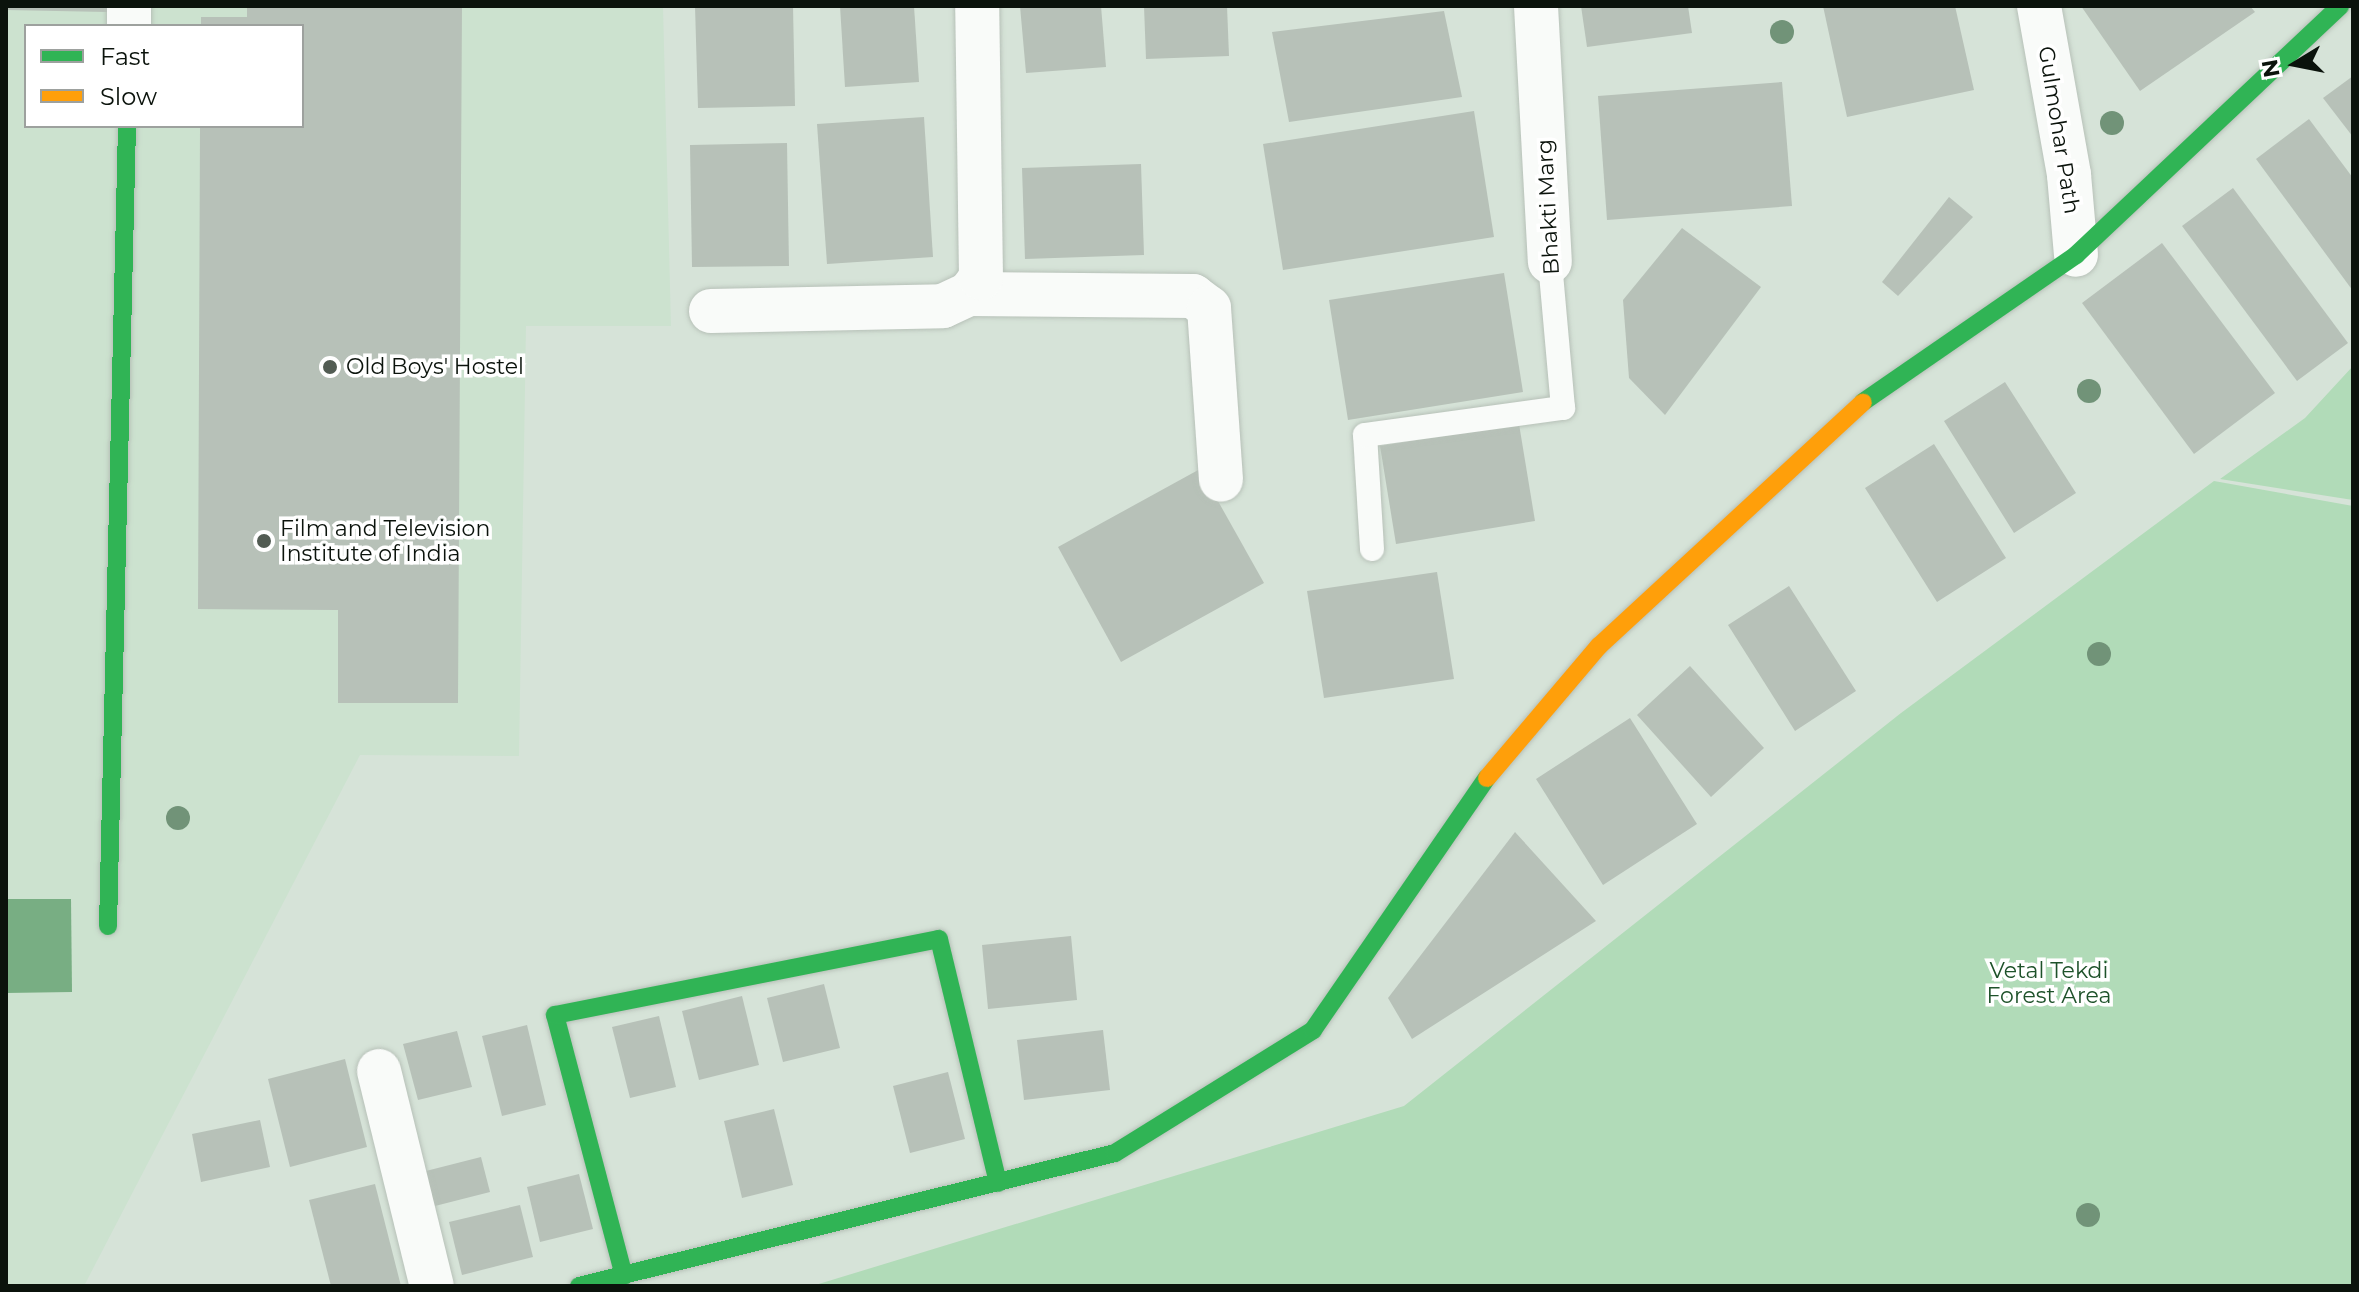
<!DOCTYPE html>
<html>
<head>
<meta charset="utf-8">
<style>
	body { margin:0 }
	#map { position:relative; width:2359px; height:1292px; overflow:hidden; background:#d6e3d8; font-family:Montserrat,sans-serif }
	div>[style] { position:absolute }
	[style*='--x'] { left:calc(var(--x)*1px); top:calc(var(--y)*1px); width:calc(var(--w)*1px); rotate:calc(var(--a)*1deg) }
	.built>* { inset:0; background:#cce2cf }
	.green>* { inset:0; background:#b1dbb8 }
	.water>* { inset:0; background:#78ae83 }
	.building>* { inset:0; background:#b7c1b8 }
	.roads { filter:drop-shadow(0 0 2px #b7c1b8) drop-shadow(0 0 2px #b7c1b8) }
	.lane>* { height:24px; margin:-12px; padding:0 12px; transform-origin:12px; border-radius:12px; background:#f9fbf9 }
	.street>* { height:44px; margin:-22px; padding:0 22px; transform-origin:22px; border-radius:22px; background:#f9fbf9 }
	.fast>* { height:18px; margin:-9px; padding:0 9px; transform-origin:9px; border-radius:9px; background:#30b455 }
	.slow>* { height:18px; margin:-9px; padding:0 9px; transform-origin:9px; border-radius:9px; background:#ff9f0a }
	.trees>* { width:24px; height:24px; margin:-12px; border-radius:50%; background:#719378 }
	.dots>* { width:22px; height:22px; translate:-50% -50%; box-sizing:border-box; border:4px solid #fff; border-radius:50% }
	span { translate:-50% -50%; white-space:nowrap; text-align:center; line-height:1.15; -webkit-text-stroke:7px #fff; paint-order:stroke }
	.street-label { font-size:22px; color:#0b130c }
	.poi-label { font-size:22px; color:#0b130c }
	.left { translate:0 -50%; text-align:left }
	.park-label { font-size:22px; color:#1e522a }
	.frame { position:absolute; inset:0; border:8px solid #0b130c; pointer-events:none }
	.legend { position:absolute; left:24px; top:24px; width:280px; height:104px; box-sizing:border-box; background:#fff; border:2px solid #9da19e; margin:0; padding:10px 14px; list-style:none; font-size:24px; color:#0b130c }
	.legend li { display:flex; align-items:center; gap:16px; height:40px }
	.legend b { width:40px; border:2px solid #9da19e }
	.north { position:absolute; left:2255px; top:24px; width:80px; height:80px; -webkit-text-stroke:6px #fff; paint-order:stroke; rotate:260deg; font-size:22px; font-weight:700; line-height:32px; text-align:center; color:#0b130c }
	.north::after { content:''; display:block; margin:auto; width:28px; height:36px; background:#0b130c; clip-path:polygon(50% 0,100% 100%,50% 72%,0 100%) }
</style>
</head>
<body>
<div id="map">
	<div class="built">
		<i style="clip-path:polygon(evenodd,6px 6px,663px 6px,671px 326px,526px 326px,519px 756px,360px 755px,84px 1286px,6px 1286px,6px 6px,26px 26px,302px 26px,302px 126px,26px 126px,26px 26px)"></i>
	</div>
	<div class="green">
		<i style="clip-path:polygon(2353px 366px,2353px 500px,2220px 479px,2305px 418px)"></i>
		<i style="clip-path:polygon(2214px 481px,2353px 506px,2353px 1286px,812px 1286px,1404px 1106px,1901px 713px)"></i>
	</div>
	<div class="water">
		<i style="clip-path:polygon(6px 899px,71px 899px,72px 992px,6px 993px)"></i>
	</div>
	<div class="building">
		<i style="clip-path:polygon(6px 6px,107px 6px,107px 12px,6px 10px)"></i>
		<i style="clip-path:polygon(247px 6px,462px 6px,458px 703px,338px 703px,338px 610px,198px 609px,200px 126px,302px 126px,302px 26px,201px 26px,201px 17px,247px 17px)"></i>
		<i style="clip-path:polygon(695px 6px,793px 6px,795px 106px,698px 108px)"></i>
		<i style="clip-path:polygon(840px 6px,914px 6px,919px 82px,845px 87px)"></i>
		<i style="clip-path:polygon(1020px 6px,1101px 6px,1106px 67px,1026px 73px)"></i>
		<i style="clip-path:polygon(1144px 6px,1227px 6px,1229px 56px,1146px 59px)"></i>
		<i style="clip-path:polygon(1581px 6px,1688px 6px,1692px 33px,1587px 47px)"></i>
		<i style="clip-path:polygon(1823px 6px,1955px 6px,1974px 90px,1847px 117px)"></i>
		<i style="clip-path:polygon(2081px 6px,2250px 6px,2255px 12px,2140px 91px)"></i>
		<i style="clip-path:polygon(1444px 11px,1462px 97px,1289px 122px,1272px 32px)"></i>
		<i style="clip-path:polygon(2353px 76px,2353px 137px,2323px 98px)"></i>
		<i style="clip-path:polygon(1782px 82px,1792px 206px,1607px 220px,1598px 96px)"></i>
		<i style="clip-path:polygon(1474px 111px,1494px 237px,1283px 270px,1263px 144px)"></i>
		<i style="clip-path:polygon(924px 117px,933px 257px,827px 264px,817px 124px)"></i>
		<i style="clip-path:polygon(2309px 119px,2353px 178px,2353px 291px,2256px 159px)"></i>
		<i style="clip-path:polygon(787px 143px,789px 266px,692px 267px,690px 145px)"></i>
		<i style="clip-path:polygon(1141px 164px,1144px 255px,1025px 259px,1022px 168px)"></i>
		<i style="clip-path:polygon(2233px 188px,2348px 343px,2297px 381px,2182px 226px)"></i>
		<i style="clip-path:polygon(1949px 197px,1973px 217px,1898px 296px,1882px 282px)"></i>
		<i style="clip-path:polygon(1682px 228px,1761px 287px,1665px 415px,1629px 378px,1623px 300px)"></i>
		<i style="clip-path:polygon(2162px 243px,2275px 393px,2194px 454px,2082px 303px)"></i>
		<i style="clip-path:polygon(1504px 273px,1523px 392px,1348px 420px,1329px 300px)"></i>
		<i style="clip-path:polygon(2005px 382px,2076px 493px,2014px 533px,1944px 421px)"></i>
		<i style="clip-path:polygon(1519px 424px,1535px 521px,1396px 544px,1380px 446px)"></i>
		<i style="clip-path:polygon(1934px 444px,2006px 558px,1937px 602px,1865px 488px)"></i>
		<i style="clip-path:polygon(1200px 469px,1264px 583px,1121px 662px,1058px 547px)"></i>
		<i style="clip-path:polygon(1437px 572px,1454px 679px,1324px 698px,1307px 591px)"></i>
		<i style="clip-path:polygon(1789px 586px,1856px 691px,1795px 731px,1728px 625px)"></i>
		<i style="clip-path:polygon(1690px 666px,1764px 748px,1711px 797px,1637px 715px)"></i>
		<i style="clip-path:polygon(1630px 718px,1697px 824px,1603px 885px,1536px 779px)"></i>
		<i style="clip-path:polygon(1515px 832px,1596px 921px,1412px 1039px,1388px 998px)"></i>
		<i style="clip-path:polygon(1071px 936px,1077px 1000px,988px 1009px,982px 945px)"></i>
		<i style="clip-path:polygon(824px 984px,840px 1048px,783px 1062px,767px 998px)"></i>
		<i style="clip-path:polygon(742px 996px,759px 1065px,699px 1080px,682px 1011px)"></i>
		<i style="clip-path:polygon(659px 1016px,676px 1087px,630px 1098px,612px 1027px)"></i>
		<i style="clip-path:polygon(527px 1025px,546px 1105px,502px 1116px,482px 1036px)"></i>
		<i style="clip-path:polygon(1103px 1030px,1110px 1090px,1024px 1100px,1017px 1040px)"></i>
		<i style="clip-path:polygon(457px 1031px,472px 1087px,418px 1100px,403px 1044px)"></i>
		<i style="clip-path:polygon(345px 1059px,367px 1147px,290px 1167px,268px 1079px)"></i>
		<i style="clip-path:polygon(948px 1072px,965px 1139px,910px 1153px,893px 1086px)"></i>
		<i style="clip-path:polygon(774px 1109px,793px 1185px,742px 1198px,724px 1121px)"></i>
		<i style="clip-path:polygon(260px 1120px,270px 1167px,201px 1182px,192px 1134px)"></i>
		<i style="clip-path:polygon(481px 1157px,490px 1192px,431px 1207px,422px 1172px)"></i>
		<i style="clip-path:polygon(579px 1174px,593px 1229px,540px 1242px,527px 1187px)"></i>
		<i style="clip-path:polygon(375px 1184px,401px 1286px,331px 1286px,309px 1200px)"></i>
		<i style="clip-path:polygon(520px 1205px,533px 1257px,462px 1275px,449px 1222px)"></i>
	</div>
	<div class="roads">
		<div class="lane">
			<i style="--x:1372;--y:549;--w:114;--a:-93.5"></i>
			<i style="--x:1365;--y:435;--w:200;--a:-7.8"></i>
			<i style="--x:1563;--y:408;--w:147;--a:-95.1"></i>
		</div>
		<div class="street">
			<i style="--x:1536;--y:6;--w:256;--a:86.9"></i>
			<i style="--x:2039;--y:6;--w:172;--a:79.9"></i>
			<i style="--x:2069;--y:175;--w:80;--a:85"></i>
			<i style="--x:129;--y:26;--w:20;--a:-90"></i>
			<i style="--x:969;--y:294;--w:224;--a:0.5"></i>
			<i style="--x:1193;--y:296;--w:20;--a:37"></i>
			<i style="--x:1209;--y:308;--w:172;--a:86"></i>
			<i style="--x:711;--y:311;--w:232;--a:-1.2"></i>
			<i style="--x:943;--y:306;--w:29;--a:-25"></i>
			<i style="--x:969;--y:294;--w:20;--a:-53"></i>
			<i style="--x:981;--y:278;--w:272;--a:-90.8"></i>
			<i style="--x:379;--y:1071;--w:221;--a:76.2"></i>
		</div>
		<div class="fast">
			<i style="--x:1863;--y:402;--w:259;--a:-34.6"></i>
			<i style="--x:2076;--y:255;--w:363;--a:-43.3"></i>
			<i style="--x:108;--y:926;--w:800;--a:-88.64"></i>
			<i style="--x:624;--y:1276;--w:270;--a:-104.8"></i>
			<i style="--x:555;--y:1015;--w:391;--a:-11.2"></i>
			<i style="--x:939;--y:939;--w:251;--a:76.4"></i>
			<i style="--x:579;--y:1286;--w:552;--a:-13.94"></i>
			<i style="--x:1115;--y:1153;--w:233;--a:-31.8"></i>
			<i style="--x:1313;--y:1030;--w:306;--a:-55.4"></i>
		</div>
		<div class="slow">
			<i style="--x:1487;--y:778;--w:173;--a:-49.7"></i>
			<i style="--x:1599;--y:646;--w:359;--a:-42.7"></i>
		</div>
	</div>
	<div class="trees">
		<i style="left:1782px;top:32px"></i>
		<i style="left:2112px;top:123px"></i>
		<i style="left:2089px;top:391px"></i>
		<i style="left:2099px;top:654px"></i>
		<i style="left:178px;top:818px"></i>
		<i style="left:2088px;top:1215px"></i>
	</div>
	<div class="dots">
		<i style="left:330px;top:367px;background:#525c53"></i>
		<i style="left:264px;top:541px;background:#525c53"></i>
	</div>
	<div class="street-label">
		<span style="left:2059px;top:130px;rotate:81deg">Gulmohar Path</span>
		<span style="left:1548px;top:207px;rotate:-93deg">Bhakti Marg</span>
	</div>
	<div class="poi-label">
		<span class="left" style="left:346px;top:367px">Old Boys' Hostel</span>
		<span class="left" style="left:280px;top:541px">Film and Television<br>Institute of India</span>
	</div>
	<div class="park-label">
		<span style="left:2049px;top:983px">Vetal Tekdi<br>Forest Area</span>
	</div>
	<div class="frame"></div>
	<ul class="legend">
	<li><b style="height:10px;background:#30b455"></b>Fast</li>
	<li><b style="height:10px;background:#ff9f0a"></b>Slow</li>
	</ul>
	<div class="north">N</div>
</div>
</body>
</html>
